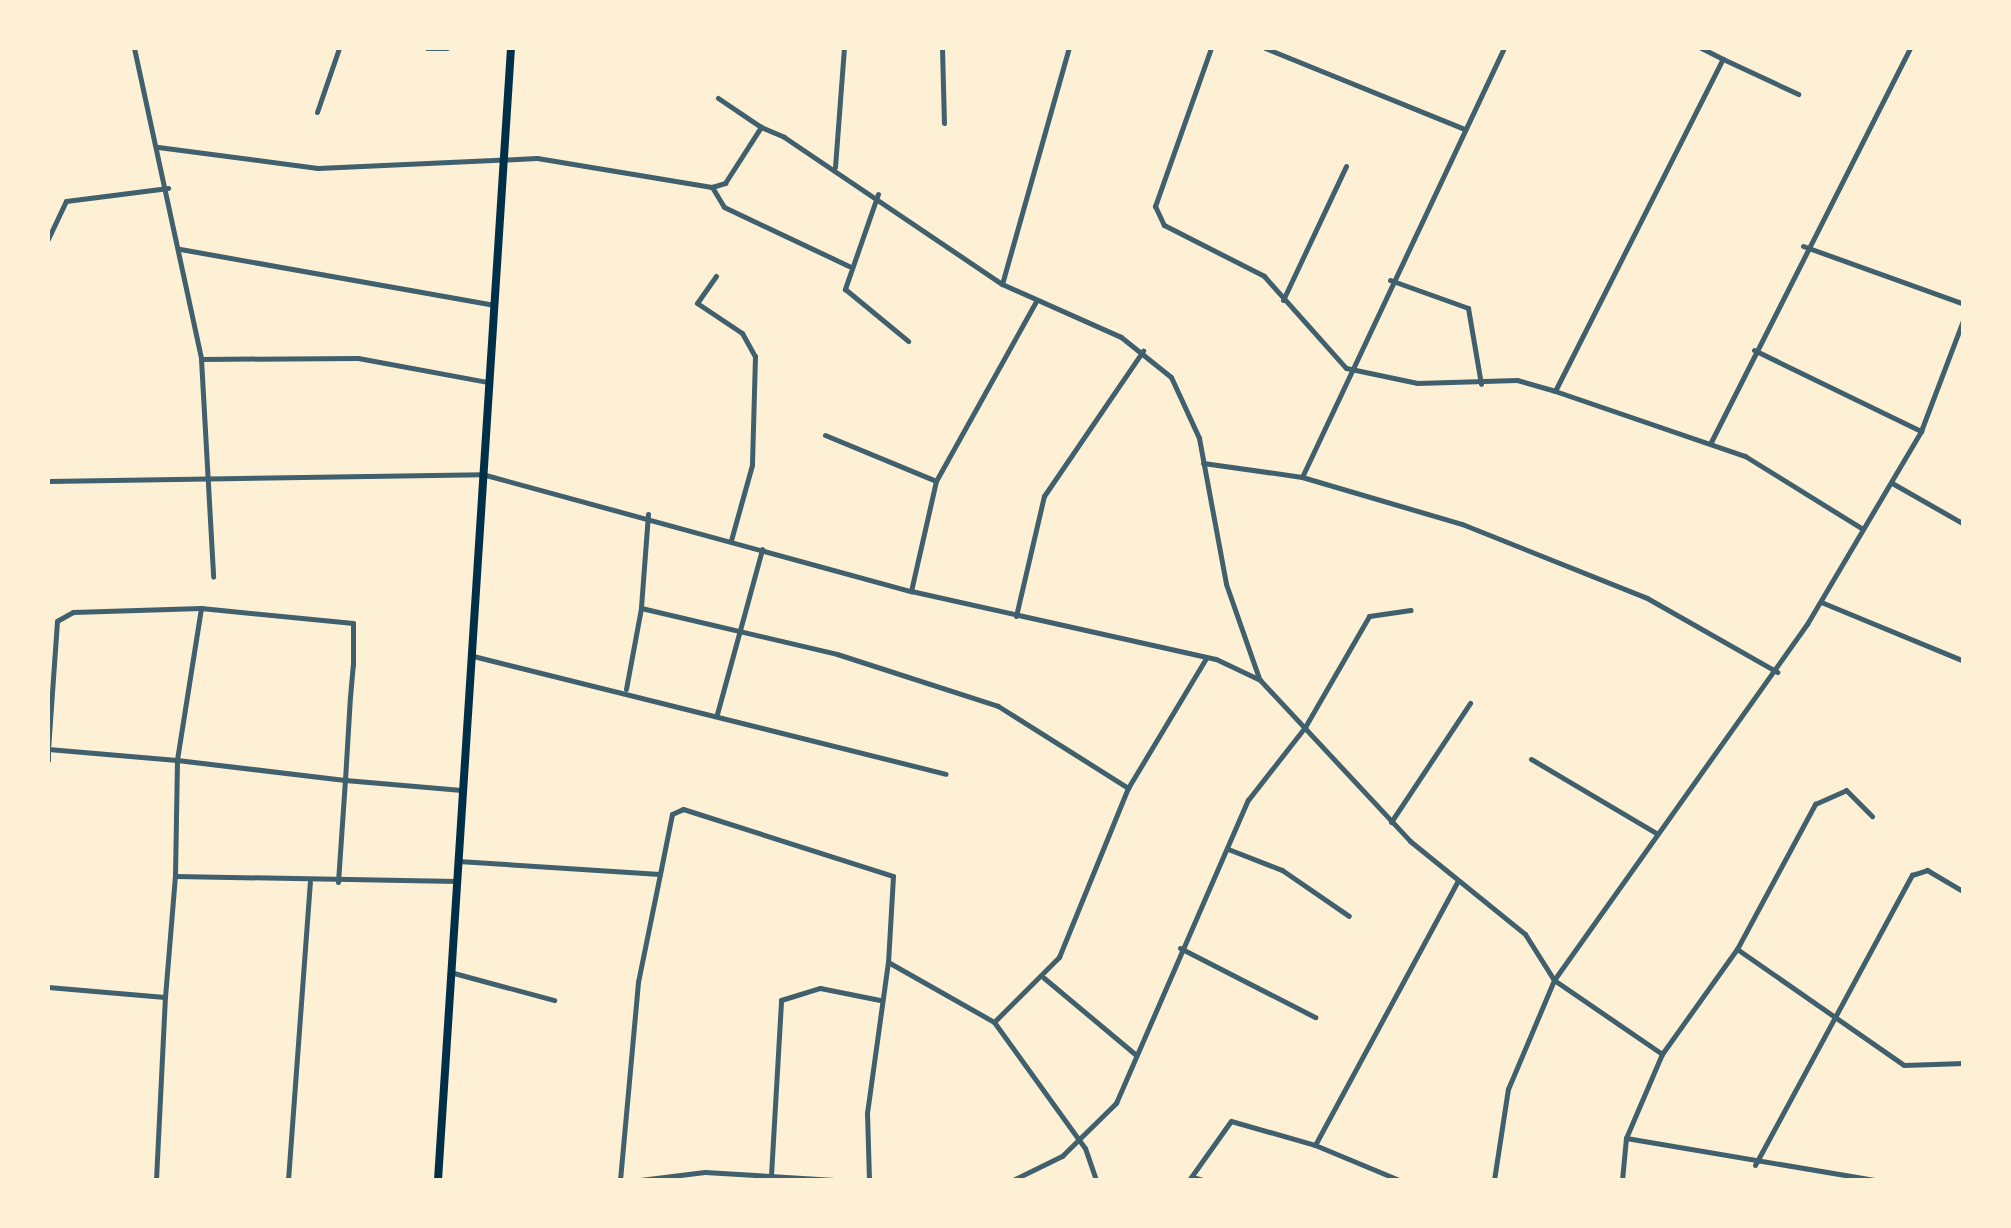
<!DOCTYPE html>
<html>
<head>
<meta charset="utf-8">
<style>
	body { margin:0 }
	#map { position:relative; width:2011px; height:1228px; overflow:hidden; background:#fdf0d5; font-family:Barlow,sans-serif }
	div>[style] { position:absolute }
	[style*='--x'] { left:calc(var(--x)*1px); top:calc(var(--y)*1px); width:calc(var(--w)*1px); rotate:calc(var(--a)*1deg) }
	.minor>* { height:5px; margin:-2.5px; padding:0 2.5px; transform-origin:2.5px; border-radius:2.5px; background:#3f606c }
	.primary>* { height:8px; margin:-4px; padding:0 4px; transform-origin:4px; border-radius:4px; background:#003049 }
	span { translate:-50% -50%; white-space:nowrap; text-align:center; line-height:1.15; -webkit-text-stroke:8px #fdf0d5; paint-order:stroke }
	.frame { position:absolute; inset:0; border:50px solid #fdf0d5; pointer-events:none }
</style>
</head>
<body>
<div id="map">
	<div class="minor">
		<i style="--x:134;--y:48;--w:318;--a:77.8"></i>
		<i style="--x:201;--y:359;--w:218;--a:86.8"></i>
		<i style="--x:427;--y:48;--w:20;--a:0"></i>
		<i style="--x:942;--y:48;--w:75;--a:88.5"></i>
		<i style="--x:1211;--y:48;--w:168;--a:109.5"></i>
		<i style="--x:1155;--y:206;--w:21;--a:65"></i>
		<i style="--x:1164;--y:225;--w:112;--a:27"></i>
		<i style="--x:1264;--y:276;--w:123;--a:48.3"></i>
		<i style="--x:1346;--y:368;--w:73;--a:11.9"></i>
		<i style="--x:1417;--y:383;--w:100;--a:-1.7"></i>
		<i style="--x:1517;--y:380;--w:40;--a:16"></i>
		<i style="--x:1555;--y:391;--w:372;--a:-63.2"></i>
		<i style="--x:1723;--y:59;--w:25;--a:-153"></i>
		<i style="--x:1265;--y:48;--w:215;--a:22.1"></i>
		<i style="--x:1723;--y:59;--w:83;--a:25"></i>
		<i style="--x:718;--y:98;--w:52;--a:34"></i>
		<i style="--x:317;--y:112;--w:68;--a:-71"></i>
		<i style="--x:158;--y:147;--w:161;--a:7.5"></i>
		<i style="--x:318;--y:168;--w:219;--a:-2.6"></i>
		<i style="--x:537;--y:158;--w:177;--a:9.4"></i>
		<i style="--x:712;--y:187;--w:14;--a:-17"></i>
		<i style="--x:725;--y:183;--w:67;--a:-57.3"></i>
		<i style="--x:761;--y:127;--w:25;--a:23"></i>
		<i style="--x:784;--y:137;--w:263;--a:34"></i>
		<i style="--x:1002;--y:284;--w:130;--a:24"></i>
		<i style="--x:1121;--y:337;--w:64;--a:38.7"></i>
		<i style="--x:1171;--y:377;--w:67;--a:65.3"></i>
		<i style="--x:1199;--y:438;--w:148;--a:79.5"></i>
		<i style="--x:1226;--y:584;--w:100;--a:70.7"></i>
		<i style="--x:835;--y:167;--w:119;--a:-85.7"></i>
		<i style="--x:712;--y:187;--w:23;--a:59"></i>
		<i style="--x:724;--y:207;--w:138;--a:25.3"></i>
		<i style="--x:878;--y:194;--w:101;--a:109.2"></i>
		<i style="--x:845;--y:289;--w:82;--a:39.5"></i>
		<i style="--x:48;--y:239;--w:42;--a:-64.7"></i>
		<i style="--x:66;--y:201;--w:103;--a:-7.3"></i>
		<i style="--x:1803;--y:246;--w:171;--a:19.8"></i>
		<i style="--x:180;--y:249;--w:318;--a:10.1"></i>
		<i style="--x:716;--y:276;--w:33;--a:125"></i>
		<i style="--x:697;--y:303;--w:54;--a:33.7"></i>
		<i style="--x:742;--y:333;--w:26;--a:61"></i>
		<i style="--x:755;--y:356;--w:109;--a:91.6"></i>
		<i style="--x:752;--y:465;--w:78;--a:105.6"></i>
		<i style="--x:1390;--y:280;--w:83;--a:19.7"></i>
		<i style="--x:1468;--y:308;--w:77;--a:80.3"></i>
		<i style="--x:1002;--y:284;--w:245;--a:-74.2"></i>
		<i style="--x:1283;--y:300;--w:148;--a:-64.8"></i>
		<i style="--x:1754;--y:350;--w:186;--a:25.9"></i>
		<i style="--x:201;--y:359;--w:157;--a:-0.4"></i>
		<i style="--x:358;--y:358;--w:131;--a:10.5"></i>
		<i style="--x:1555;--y:391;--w:201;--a:18.9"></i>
		<i style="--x:1745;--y:456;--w:137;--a:31.8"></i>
		<i style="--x:825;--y:435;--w:120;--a:22.5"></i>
		<i style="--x:1711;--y:442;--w:441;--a:-63.2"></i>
		<i style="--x:1203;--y:463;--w:100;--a:8"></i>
		<i style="--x:1302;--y:477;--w:167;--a:16.4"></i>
		<i style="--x:1462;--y:524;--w:199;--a:21.8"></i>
		<i style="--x:1647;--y:598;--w:150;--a:29.6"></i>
		<i style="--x:1302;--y:477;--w:474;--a:-64.8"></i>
		<i style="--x:48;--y:481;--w:434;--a:-0.9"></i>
		<i style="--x:482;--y:474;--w:445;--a:15.3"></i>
		<i style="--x:911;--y:591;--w:312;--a:12.6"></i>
		<i style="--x:1216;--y:659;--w:49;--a:25.5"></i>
		<i style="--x:1260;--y:680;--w:220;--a:47"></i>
		<i style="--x:1410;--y:841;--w:148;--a:39"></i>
		<i style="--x:1525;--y:934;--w:54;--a:57.8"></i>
		<i style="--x:1554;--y:980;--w:437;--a:-54.6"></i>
		<i style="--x:1807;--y:624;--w:224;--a:-59.4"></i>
		<i style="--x:1921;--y:431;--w:121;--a:-69.2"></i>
		<i style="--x:1892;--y:483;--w:83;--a:29.7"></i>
		<i style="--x:648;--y:514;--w:94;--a:94.3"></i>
		<i style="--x:641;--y:608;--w:201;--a:13.2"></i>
		<i style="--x:837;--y:654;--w:169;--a:17.9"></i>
		<i style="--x:998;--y:706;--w:154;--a:32.2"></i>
		<i style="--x:1128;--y:788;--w:152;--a:-59"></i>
		<i style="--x:911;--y:591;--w:113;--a:-77.2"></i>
		<i style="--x:936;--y:481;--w:204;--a:-60.9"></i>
		<i style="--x:1821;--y:602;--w:155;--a:22.4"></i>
		<i style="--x:201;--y:608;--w:154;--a:99"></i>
		<i style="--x:177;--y:760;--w:116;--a:91"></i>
		<i style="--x:175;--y:876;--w:282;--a:1"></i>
		<i style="--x:1016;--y:616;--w:123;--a:-76.9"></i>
		<i style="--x:1044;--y:496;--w:176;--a:-55.7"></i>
		<i style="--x:473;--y:656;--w:487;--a:14"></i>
		<i style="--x:626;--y:689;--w:82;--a:-79.5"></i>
		<i style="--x:717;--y:714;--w:171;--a:-74.7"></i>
		<i style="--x:48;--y:749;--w:11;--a:90"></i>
		<i style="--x:1531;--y:759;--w:147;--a:30.6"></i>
		<i style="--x:1391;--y:822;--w:143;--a:-56.4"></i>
		<i style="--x:1228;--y:849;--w:58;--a:21.3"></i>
		<i style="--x:1282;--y:870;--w:81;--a:34.5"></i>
		<i style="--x:458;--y:861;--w:202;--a:3.7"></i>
		<i style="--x:660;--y:874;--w:61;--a:-78.7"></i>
		<i style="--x:672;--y:814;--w:12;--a:-24"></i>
		<i style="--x:683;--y:809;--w:220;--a:17.7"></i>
		<i style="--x:893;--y:876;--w:86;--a:93.3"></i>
		<i style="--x:888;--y:962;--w:122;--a:29.5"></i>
		<i style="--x:994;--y:1022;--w:92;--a:-45"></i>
		<i style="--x:1059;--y:957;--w:183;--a:-67.8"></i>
		<i style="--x:338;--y:882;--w:102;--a:-86.1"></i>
		<i style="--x:345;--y:780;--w:83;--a:-86.6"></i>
		<i style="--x:350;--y:697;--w:32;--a:-85"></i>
		<i style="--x:353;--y:665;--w:42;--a:-90"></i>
		<i style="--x:353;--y:623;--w:153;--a:-174.4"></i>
		<i style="--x:201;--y:608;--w:128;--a:178.2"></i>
		<i style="--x:73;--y:612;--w:18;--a:151"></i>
		<i style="--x:57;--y:621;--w:128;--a:94"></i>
		<i style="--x:48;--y:749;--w:129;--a:4.9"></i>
		<i style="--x:177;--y:760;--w:169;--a:6.8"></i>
		<i style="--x:345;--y:780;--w:117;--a:4.9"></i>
		<i style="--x:1180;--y:948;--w:152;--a:27.1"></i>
		<i style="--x:1737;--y:949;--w:203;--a:34.8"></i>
		<i style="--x:1904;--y:1065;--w:60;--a:-1.9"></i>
		<i style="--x:450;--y:972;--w:108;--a:15.1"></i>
		<i style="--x:1044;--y:978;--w:120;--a:39.9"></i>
		<i style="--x:48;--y:987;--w:117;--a:4.9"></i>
		<i style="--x:165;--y:997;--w:121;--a:-85.3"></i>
		<i style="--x:994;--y:1022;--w:155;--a:54.2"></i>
		<i style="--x:1085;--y:1148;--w:34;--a:71"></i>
		<i style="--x:1626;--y:1138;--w:252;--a:9.6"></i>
		<i style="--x:1315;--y:1145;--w:91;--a:22.6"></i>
		<i style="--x:1755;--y:1165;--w:330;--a:-61.6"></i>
		<i style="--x:1912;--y:875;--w:16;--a:-18"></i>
		<i style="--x:1927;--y:870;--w:43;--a:30.7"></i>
		<i style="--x:771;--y:1175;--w:175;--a:-86.7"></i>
		<i style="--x:781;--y:1000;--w:41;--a:-17.1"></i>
		<i style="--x:820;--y:988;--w:61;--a:11.3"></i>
		<i style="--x:1192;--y:1177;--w:11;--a:15"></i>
		<i style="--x:156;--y:1180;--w:183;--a:-87.2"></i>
		<i style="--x:288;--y:1180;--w:299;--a:-85.8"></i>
		<i style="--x:620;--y:1180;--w:199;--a:-84.8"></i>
		<i style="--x:638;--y:982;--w:110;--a:-78.5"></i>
		<i style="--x:640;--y:1180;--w:65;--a:-7"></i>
		<i style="--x:705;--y:1172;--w:130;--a:3.5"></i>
		<i style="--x:869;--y:1180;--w:67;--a:-91.7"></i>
		<i style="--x:867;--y:1113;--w:152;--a:-82.1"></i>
		<i style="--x:1013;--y:1180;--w:55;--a:-26.1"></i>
		<i style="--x:1062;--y:1156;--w:76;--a:-44.5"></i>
		<i style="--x:1116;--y:1103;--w:331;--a:-66.5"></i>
		<i style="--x:1248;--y:800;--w:93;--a:-52"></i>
		<i style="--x:1305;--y:727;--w:128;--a:-60"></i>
		<i style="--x:1369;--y:616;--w:42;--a:-8.1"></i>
		<i style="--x:1189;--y:1180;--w:72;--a:-54.6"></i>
		<i style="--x:1231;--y:1121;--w:87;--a:15.9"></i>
		<i style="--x:1315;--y:1145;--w:299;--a:-61.6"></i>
		<i style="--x:1494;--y:1180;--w:92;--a:-81.3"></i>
		<i style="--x:1508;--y:1089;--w:118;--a:-67.1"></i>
		<i style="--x:1554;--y:980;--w:131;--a:34.4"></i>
		<i style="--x:1622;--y:1180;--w:42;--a:-84.6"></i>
		<i style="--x:1626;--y:1138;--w:91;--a:-66.8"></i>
		<i style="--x:1662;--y:1054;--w:129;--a:-54.5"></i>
		<i style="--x:1737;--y:949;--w:165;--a:-61.7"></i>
		<i style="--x:1815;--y:804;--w:34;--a:-24"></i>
		<i style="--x:1846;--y:790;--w:37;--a:45"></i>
	</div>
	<div class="primary">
		<i style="--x:438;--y:1180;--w:1134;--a:-86.31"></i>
	</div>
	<div class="frame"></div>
</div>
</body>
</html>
